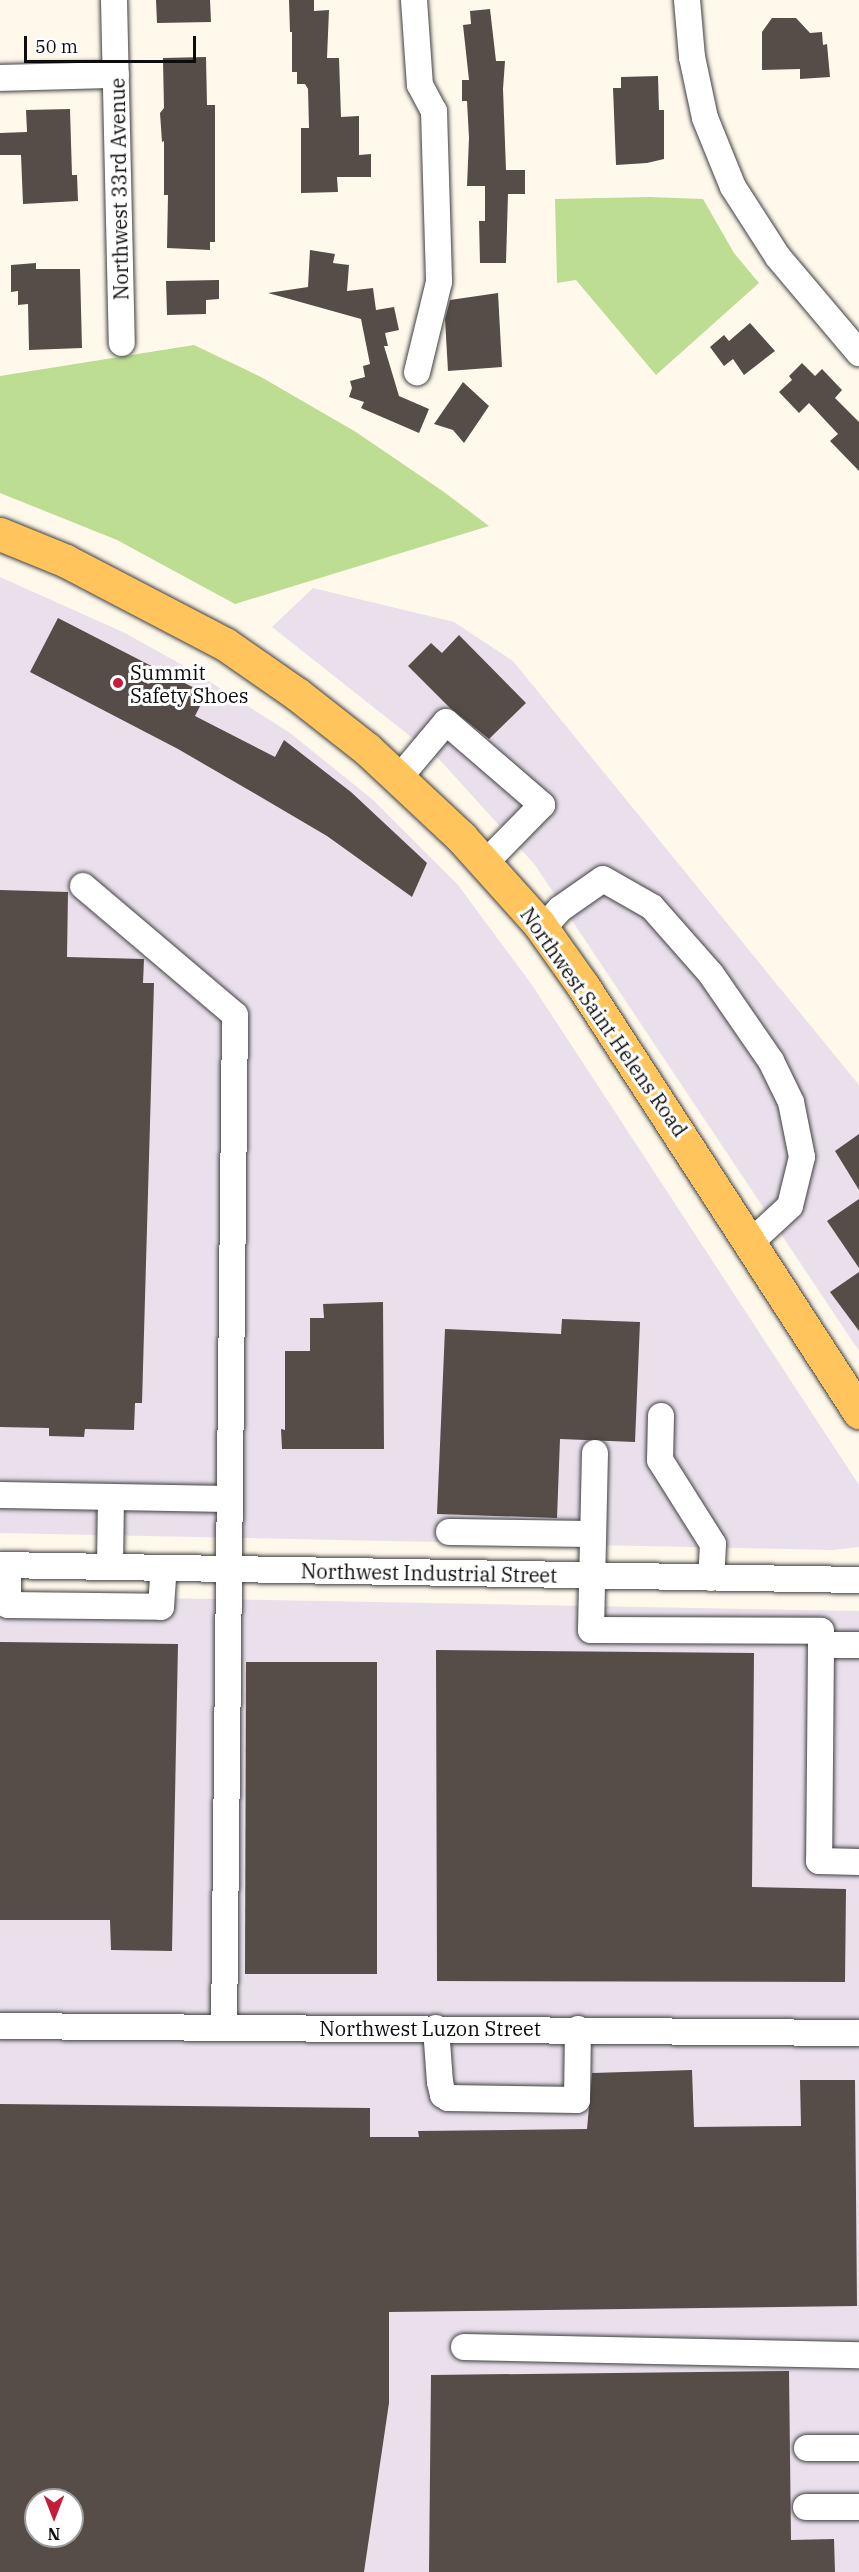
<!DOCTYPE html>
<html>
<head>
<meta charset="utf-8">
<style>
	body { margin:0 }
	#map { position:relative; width:859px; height:2572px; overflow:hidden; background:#fff9ec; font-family:"IBM Plex Serif",serif }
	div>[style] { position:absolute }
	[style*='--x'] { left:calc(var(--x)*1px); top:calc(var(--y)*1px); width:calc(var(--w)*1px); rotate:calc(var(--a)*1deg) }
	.industrial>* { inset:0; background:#e9e0ec }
	.forest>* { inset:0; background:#bddd92 }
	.building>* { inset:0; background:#564c48 }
	.roads { filter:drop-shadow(0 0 2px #404040) drop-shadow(0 0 2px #404040) }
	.minor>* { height:26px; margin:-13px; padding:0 13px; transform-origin:13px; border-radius:13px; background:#fff }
	.major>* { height:33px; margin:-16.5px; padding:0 16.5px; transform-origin:16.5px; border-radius:16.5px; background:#ffc45c }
	.dots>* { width:16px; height:16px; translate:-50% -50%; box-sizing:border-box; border:3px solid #fff; border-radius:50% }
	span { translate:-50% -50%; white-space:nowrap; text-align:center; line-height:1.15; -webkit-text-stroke:6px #fff; paint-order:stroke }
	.street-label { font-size:20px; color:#0d0d0d }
	.poi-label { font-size:20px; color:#0d0d0d }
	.left { translate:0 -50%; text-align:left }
	.north { position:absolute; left:24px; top:2488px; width:60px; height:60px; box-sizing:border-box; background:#fff; border:2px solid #9e9e9e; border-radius:50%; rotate:180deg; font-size:16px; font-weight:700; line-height:24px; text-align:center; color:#0d0d0d }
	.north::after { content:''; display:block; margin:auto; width:21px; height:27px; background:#c51c39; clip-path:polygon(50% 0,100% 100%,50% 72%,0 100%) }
	.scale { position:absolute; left:24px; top:36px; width:172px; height:27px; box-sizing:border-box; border:3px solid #0d0d0d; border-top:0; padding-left:8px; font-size:18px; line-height:21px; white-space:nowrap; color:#0d0d0d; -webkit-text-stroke:4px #fff; paint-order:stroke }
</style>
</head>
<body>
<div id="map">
	<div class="industrial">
		<i style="clip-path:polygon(0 577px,125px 633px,193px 671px,290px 733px,372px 799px,458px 885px,532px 985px,859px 1485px,859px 1547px,833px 1550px,0 1533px)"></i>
		<i style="clip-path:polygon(313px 588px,454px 622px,513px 661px,859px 1085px,859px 1351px,535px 865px,439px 759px,272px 627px)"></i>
		<i style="clip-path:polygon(evenodd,0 1595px,859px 1611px,859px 2572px,0 2572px,0 1595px,36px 2500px,72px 2500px,72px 2536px,36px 2536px,36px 2500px)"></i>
	</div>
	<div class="forest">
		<i style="clip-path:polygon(649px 197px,703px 199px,734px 253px,759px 283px,656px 375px,576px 280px,557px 283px,555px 199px)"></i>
		<i style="clip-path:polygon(194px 345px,261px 377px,356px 432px,444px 492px,489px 526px,235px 604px,117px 540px,0 493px,0 376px)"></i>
	</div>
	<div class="building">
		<i style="clip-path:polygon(156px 0,210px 0,211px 22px,157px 23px)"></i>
		<i style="clip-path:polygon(289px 0,314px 0,314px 11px,329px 10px,327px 58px,339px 58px,341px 117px,359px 116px,359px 155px,371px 154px,371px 177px,337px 177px,338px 192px,301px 193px,301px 128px,309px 128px,308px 89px,305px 84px,297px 84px,297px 72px,292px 72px,292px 32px,290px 32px)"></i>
		<i style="clip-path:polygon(490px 9px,496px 61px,505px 61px,503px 89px,506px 170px,525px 170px,525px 194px,508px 194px,506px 263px,480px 263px,479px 221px,485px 221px,485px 186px,467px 186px,469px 138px,467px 101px,462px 101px,462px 80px,469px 80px,463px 25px,471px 24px,470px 11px)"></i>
		<i style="clip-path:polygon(772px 18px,796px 18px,810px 33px,822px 32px,823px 45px,827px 44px,830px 77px,800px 79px,800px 69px,762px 70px,762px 32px)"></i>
		<i style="clip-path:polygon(206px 57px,207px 105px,215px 105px,215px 242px,210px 242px,210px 250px,167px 248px,168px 195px,164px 195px,164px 141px,162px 142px,160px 113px,164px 108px,163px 61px,163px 58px)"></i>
		<i style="clip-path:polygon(658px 76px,659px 110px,664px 110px,664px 159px,647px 163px,616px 165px,613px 88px,621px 88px,621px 77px)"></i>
		<i style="clip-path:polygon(70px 109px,72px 175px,77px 175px,78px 201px,23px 204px,21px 155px,0 155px,0 133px,27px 132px,26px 110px)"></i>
		<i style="clip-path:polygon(310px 250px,335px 254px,333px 263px,349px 265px,347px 291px,373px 288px,376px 310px,394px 307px,399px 330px,385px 333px,388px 346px,384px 346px,399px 396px,429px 409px,419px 433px,361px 408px,364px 402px,349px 397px,352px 388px,350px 381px,365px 377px,363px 366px,370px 364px,361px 319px,268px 293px,308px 287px)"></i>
		<i style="clip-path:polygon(36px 263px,36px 269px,80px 269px,82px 348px,29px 350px,28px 304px,18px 305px,18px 291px,11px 292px,11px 265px)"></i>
		<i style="clip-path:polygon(219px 280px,219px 299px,206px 300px,206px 314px,167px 315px,166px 281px)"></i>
		<i style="clip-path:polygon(498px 293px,502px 367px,448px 371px,445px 319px,450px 300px)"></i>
		<i style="clip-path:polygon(750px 323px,775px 351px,744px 375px,733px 359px,724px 366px,710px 347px,724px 335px,729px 341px)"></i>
		<i style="clip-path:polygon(802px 363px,815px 376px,822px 369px,842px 390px,835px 398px,859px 422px,859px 471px,830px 441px,838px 434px,809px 403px,799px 413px,779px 392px,792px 380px,789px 376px)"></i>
		<i style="clip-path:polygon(463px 382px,489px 406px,464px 443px,453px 430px,434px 424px)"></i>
		<i style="clip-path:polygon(58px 618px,206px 694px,195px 716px,275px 757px,284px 740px,351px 792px,427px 863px,412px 897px,327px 836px,259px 796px,178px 749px,30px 672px)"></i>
		<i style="clip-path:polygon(459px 635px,526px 703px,489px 739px,449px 707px,408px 666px,431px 643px,442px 653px)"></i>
		<i style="clip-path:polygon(0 890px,68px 892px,67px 957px,144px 959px,143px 983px,154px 983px,142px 1403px,135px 1403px,134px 1430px,85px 1429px,84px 1437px,49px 1436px,49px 1428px,0 1427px)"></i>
		<i style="clip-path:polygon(859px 1134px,859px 1190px,835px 1151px)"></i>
		<i style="clip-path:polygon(859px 1199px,859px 1268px,827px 1221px)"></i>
		<i style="clip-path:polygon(859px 1272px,859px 1331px,830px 1292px)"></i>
		<i style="clip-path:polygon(383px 1302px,384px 1449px,282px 1449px,281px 1429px,285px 1430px,285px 1351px,310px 1351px,310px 1318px,324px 1318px,323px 1304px)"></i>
		<i style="clip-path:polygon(562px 1319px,640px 1322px,635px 1442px,560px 1439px,557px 1518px,437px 1514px,445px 1329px,561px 1334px)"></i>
		<i style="clip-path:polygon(0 1642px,178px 1644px,172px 1951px,111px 1950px,110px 1920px,0 1920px)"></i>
		<i style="clip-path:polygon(436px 1650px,754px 1653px,752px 1887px,846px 1889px,845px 1982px,437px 1981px)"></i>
		<i style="clip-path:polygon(246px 1662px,377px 1662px,377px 1974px,245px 1974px)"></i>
		<i style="clip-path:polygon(evenodd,692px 2070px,694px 2127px,801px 2126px,800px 2080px,855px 2080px,857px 2306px,389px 2312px,389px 2403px,364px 2572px,0 2572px,0 2104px,370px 2108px,370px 2137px,419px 2137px,418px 2131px,587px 2129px,592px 2073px,692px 2070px,36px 2500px,72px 2500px,72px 2536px,36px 2536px,36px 2500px)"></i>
		<i style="clip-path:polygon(789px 2371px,791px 2540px,834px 2539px,835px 2572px,429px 2572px,431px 2375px)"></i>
	</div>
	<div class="roads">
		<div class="minor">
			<i style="--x:114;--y:0;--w:343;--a:88.7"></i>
			<i style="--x:414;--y:0;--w:85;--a:86"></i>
			<i style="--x:420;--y:85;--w:30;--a:62"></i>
			<i style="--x:434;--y:111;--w:171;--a:88.3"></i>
			<i style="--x:439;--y:282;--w:93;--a:103.7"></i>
			<i style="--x:687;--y:0;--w:57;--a:85"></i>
			<i style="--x:692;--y:57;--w:62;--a:78"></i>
			<i style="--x:705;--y:118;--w:74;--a:67.9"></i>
			<i style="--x:733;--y:187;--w:83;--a:57.3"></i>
			<i style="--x:778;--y:257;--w:126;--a:49.8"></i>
			<i style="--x:0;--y:78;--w:116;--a:-1.5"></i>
			<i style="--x:399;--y:778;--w:73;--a:-50"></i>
			<i style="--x:446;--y:722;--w:127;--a:40.8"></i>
			<i style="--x:542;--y:805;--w:80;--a:134.5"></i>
			<i style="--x:83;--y:886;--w:199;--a:40.3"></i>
			<i style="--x:235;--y:1015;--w:1012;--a:90.62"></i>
			<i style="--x:542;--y:929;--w:27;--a:-48"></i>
			<i style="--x:560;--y:909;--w:52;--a:-34.9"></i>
			<i style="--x:603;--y:879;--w:56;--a:29.7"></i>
			<i style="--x:652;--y:907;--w:89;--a:48.6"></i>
			<i style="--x:711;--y:974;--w:106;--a:55.4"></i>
			<i style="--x:771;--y:1061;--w:46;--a:64"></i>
			<i style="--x:791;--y:1102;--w:56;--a:78.7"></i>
			<i style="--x:802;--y:1157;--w:50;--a:103.8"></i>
			<i style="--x:790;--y:1206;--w:53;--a:137.3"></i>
			<i style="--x:661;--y:1416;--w:44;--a:91.3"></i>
			<i style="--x:660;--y:1460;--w:99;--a:57.8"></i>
			<i style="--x:713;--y:1544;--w:34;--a:93"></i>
			<i style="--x:595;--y:1453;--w:177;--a:91.3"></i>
			<i style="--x:591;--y:1630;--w:230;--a:0.2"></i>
			<i style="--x:821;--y:1631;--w:14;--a:90"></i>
			<i style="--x:0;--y:1495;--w:229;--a:1"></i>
			<i style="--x:449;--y:1532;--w:144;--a:0.8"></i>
			<i style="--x:0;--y:1565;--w:859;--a:1"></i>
			<i style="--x:8;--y:1565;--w:40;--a:90"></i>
			<i style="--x:8;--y:1605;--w:153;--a:0.7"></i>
			<i style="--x:161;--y:1607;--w:39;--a:-86"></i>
			<i style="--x:110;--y:1567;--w:70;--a:-89.2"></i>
			<i style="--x:859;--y:1645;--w:38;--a:180"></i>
			<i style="--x:821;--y:1645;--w:216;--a:90.5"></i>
			<i style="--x:819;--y:1861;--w:40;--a:1.4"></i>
			<i style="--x:0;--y:2026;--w:859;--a:0.47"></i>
			<i style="--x:436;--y:2028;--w:54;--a:85.8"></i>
			<i style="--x:440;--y:2082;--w:13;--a:77"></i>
			<i style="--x:443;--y:2095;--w:6;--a:31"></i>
			<i style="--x:448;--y:2098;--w:129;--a:0.9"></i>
			<i style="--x:577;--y:2100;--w:71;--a:-89.2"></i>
			<i style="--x:464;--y:2347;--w:395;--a:1.2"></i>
			<i style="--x:807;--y:2448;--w:52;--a:0"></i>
			<i style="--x:806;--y:2507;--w:53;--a:0"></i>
		</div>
		<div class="major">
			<i style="--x:0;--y:534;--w:71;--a:22.2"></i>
			<i style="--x:66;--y:561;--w:179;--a:27.6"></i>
			<i style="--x:225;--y:644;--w:88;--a:34.8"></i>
			<i style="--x:297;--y:694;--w:89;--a:38.2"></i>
			<i style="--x:367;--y:749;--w:129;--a:43.1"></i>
			<i style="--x:461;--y:837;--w:117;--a:48.1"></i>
			<i style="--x:539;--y:924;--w:76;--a:54.6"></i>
			<i style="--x:583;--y:986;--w:508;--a:57.06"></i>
		</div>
	</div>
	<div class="dots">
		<i style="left:118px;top:683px;background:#c51c39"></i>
	</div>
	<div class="street-label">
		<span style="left:119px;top:189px;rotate:-91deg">Northwest 33rd Avenue</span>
		<span style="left:604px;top:1022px;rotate:55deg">Northwest Saint Helens Road</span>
		<span style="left:429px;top:1573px;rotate:1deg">Northwest Industrial Street</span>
		<span style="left:430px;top:2028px">Northwest Luzon Street</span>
	</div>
	<div class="poi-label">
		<span class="left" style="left:130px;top:684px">Summit<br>Safety Shoes</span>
	</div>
	<div class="north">N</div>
	<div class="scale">50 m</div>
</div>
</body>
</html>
